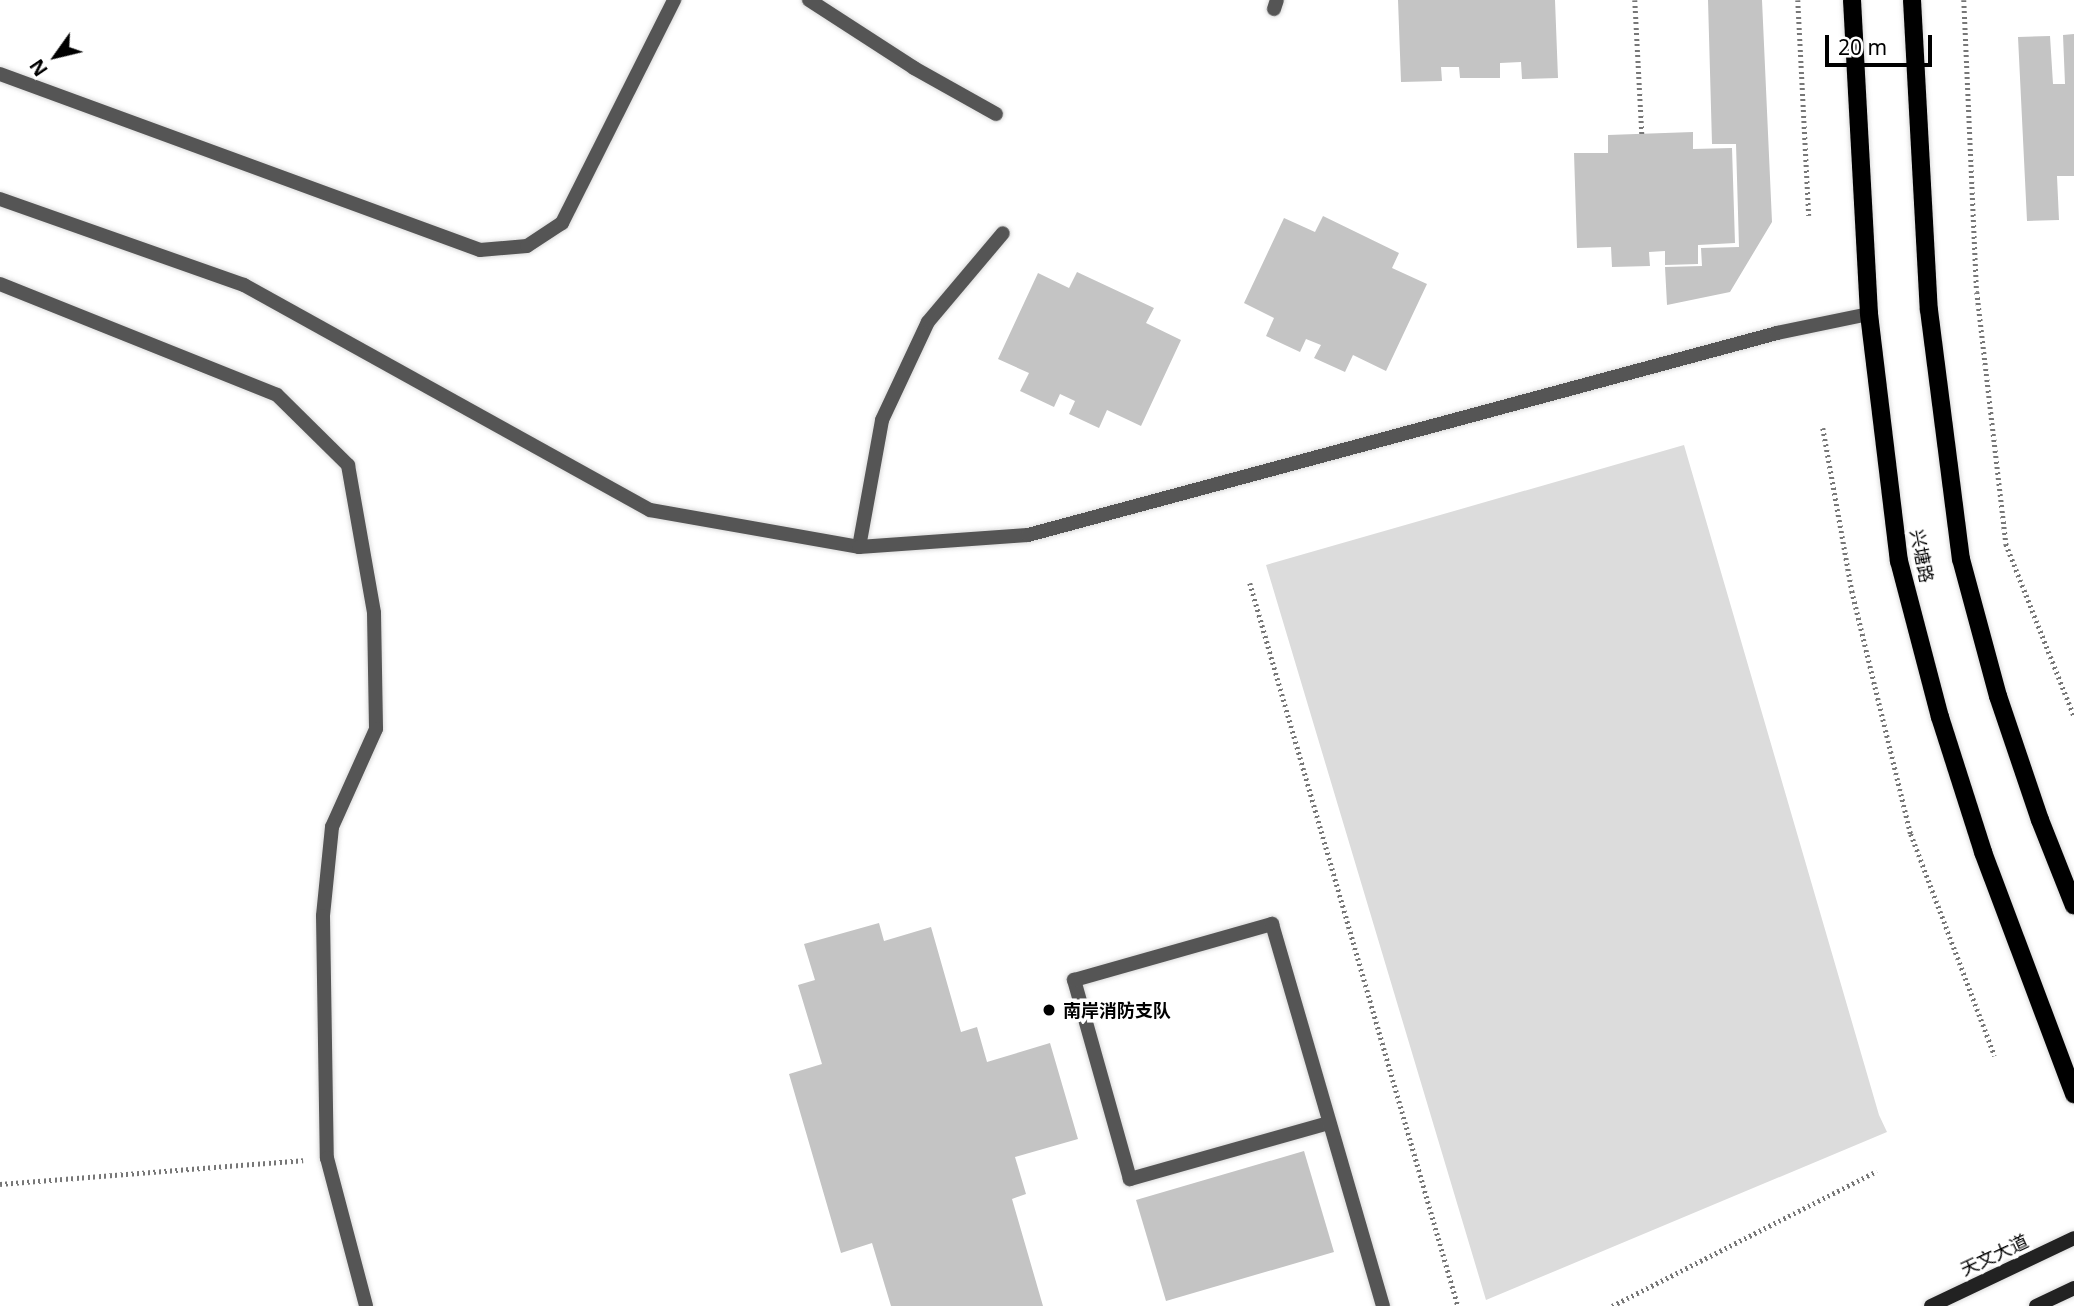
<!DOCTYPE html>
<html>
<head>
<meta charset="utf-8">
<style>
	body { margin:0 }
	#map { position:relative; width:2074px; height:1306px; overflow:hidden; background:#fff; font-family:"Noto Sans","Noto Sans SC",sans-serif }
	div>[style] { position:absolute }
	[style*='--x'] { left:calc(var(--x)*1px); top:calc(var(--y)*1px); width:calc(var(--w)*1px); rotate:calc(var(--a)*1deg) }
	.green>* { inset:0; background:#dcdcdc }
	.building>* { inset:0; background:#c4c4c4 }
	.path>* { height:4.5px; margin-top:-2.25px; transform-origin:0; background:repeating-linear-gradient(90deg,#777 0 2px,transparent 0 5.5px) }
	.roads { filter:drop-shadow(0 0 2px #dbdbdb) drop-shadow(0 0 2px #dbdbdb) }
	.lane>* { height:14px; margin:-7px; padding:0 7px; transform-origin:7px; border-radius:7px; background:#555 }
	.street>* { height:14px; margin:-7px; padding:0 7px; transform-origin:7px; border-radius:7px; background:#555 }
	.secondary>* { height:14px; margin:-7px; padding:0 7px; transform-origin:7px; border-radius:7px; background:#222 }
	.primary>* { height:18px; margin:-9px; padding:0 9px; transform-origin:9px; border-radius:9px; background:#000 }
	.dots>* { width:19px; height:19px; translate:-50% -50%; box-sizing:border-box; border:4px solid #fff; border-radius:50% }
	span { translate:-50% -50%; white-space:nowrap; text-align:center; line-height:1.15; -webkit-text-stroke:7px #fff; paint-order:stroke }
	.street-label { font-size:18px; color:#000 }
	.poi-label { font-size:18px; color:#000; font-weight:700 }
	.left { translate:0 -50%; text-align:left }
	.north { position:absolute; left:21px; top:21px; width:70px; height:70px; -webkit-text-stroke:5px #fff; paint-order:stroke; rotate:236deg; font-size:19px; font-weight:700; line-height:28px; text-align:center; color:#000 }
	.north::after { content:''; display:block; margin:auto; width:24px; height:32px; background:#000; clip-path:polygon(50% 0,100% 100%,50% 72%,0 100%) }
	.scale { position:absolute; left:1825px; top:35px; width:107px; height:32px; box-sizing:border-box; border:4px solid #000; border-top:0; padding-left:9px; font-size:21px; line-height:24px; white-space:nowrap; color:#000; -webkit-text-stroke:5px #fff; paint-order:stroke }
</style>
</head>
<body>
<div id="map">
	<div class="green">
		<i style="clip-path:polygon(1684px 445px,1879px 1115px,1887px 1132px,1486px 1300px,1266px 565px)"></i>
	</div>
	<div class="building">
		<i style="clip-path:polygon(1398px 0,1555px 0,1558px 78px,1522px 79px,1521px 62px,1500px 63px,1500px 78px,1460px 78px,1459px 67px,1441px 67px,1442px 81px,1401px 82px)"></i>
		<i style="clip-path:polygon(1708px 0,1762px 0,1772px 222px,1730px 292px,1667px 305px,1665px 267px,1702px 266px,1701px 248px,1739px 247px,1736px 144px,1712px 144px)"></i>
		<i style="clip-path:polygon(2074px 34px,2074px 176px,2057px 176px,2059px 220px,2027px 221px,2018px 37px,2050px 36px,2053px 84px,2065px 84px,2063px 35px)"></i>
		<i style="clip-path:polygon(1693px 132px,1693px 149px,1732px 148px,1735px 243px,1698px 245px,1698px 264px,1665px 265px,1665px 251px,1649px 252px,1650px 266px,1612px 267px,1611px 247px,1577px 248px,1574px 153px,1608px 153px,1608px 135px)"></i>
		<i style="clip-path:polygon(1323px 216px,1399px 253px,1392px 268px,1427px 284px,1386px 371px,1353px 355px,1345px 372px,1314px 358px,1321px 345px,1306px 339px,1300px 352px,1266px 336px,1274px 318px,1244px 303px,1284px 218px,1315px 232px)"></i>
		<i style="clip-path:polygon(1077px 272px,1154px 308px,1146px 323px,1181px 340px,1141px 426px,1107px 410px,1099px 428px,1069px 414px,1075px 401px,1060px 394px,1054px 407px,1020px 391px,1029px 373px,998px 359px,1038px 273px,1069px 288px)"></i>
		<i style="clip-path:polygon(879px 923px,884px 941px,931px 927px,961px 1032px,977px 1027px,987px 1062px,1050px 1043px,1078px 1139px,1015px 1157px,1026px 1194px,1012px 1199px,1043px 1306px,891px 1306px,872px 1243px,841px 1253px,789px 1074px,822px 1064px,798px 985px,815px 980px,804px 944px)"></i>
		<i style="clip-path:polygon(1304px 1151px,1334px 1252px,1166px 1301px,1136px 1200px)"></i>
	</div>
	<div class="path">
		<i style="--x:1635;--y:0;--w:134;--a:87"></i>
		<i style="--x:1798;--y:0;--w:216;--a:87.1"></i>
		<i style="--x:1964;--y:0;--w:292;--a:87.5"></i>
		<i style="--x:1977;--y:292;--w:254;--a:83.4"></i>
		<i style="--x:2006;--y:544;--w:185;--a:68.4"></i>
		<i style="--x:1823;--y:428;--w:166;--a:79.9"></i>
		<i style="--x:1852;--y:591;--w:250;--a:76.4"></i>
		<i style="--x:1911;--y:834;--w:237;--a:69.3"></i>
		<i style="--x:1250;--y:583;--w:752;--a:73.95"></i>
		<i style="--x:0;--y:1184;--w:304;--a:-4.5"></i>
		<i style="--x:1612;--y:1306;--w:297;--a:-27"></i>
	</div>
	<div class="roads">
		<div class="lane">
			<i style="--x:809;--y:0;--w:125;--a:32.9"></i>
			<i style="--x:914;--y:68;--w:94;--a:29.3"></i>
			<i style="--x:1274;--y:9;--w:9;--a:-72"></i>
			<i style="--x:0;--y:74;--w:511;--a:20.14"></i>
			<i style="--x:480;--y:250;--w:47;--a:-4.9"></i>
			<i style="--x:527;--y:246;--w:42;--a:-33.3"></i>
			<i style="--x:562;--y:223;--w:250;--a:-63.3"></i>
			<i style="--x:0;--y:284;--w:298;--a:21.8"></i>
			<i style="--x:277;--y:395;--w:100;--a:44.6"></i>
			<i style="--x:348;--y:465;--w:150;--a:80"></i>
			<i style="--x:374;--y:613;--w:116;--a:89"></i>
			<i style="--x:376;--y:729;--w:107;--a:114.2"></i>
			<i style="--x:332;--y:827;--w:89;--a:95.8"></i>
			<i style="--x:323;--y:916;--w:242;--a:89.1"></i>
			<i style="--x:327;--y:1158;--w:153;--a:75.2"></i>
			<i style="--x:859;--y:547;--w:129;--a:-79.7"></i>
			<i style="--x:882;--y:420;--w:108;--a:-64.9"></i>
			<i style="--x:928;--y:322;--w:116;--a:-49.9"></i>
			<i style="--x:1329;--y:1123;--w:207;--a:164.3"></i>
			<i style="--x:1130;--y:1179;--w:207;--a:-105.7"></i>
			<i style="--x:1074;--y:980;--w:206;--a:-15.8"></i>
			<i style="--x:1272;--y:924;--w:398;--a:73.8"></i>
		</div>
		<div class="street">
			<i style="--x:0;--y:199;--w:259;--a:19.4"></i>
			<i style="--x:244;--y:285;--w:464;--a:29"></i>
			<i style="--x:650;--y:510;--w:212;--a:10"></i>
			<i style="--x:859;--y:547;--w:169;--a:-4.1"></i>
			<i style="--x:1028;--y:535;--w:776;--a:-15.09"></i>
			<i style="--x:1777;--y:333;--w:94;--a:-11.7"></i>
		</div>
		<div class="secondary">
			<i style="--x:1931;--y:1306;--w:158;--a:-25.4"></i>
			<i style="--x:2036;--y:1306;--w:42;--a:-25.3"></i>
		</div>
		<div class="primary">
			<i style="--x:1852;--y:0;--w:314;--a:86.9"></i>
			<i style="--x:1869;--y:314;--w:249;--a:83.1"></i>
			<i style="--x:1899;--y:561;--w:161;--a:75.3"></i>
			<i style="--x:1940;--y:717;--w:142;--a:72.3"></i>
			<i style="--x:1983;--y:852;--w:259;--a:69.4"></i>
			<i style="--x:1912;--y:0;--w:310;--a:86.9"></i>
			<i style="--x:1929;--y:310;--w:251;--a:82.7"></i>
			<i style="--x:1961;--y:559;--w:142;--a:74.9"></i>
			<i style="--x:1998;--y:696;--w:131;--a:71.3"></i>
			<i style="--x:2040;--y:820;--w:92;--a:68.4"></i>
		</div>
	</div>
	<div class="dots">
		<i style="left:1049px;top:1010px;background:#000"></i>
	</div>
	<div class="street-label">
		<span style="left:1922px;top:556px;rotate:79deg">兴塘路</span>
		<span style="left:1994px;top:1255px;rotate:-25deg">天文大道</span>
	</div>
	<div class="poi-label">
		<span class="left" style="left:1063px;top:1010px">南岸消防支队</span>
	</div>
	<div class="north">N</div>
	<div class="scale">20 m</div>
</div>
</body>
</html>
